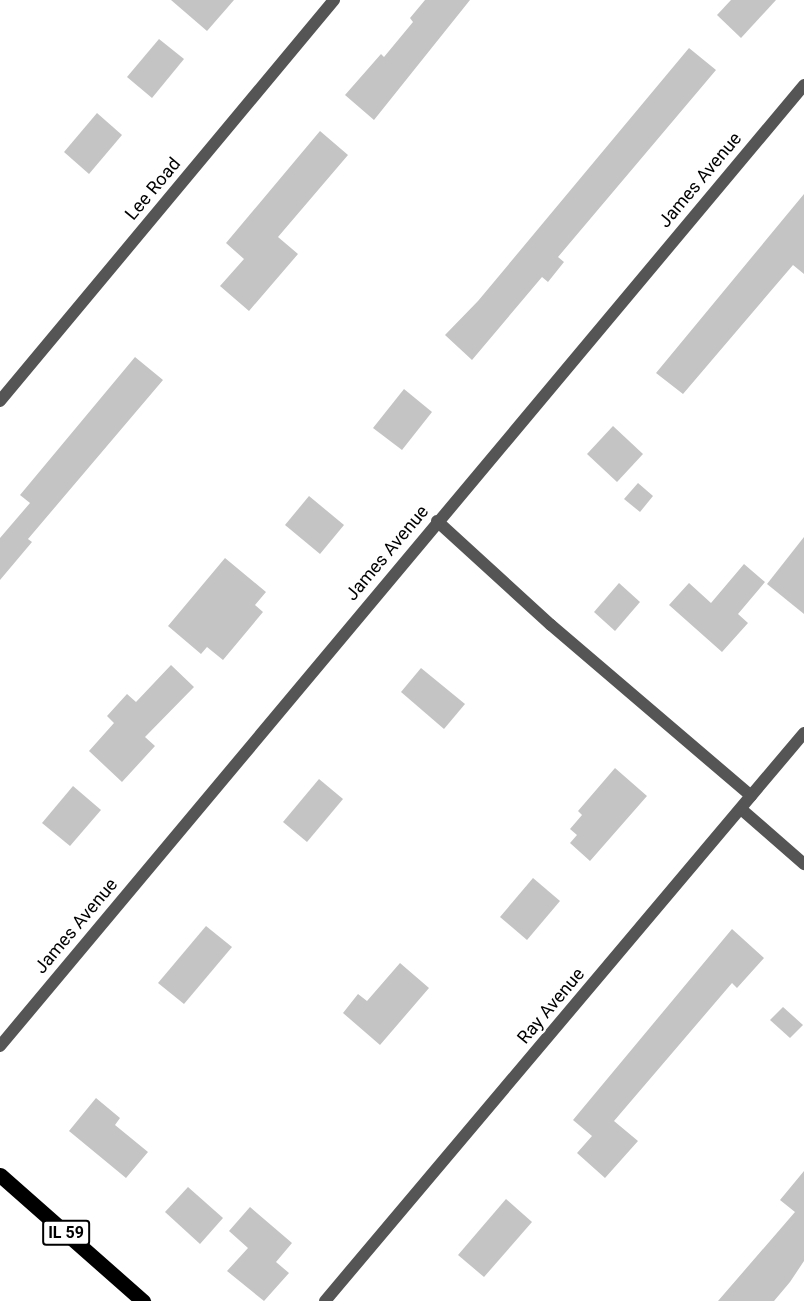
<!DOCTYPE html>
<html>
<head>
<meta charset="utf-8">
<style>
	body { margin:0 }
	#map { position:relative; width:804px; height:1301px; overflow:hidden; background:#fff; font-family:Roboto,sans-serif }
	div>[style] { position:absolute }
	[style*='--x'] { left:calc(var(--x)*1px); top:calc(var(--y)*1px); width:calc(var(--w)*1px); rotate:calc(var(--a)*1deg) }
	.building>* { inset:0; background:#c4c4c4 }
	.lane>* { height:12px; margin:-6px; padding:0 6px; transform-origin:6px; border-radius:6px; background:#555 }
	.street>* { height:12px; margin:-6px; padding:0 6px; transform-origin:6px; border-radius:6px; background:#555 }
	.primary>* { height:15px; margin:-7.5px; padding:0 7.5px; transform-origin:7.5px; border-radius:7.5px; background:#000 }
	span { translate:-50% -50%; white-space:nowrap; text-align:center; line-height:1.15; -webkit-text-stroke:4.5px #fff; paint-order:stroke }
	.shield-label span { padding:2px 4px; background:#fff; border:2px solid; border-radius:4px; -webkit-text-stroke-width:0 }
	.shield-label { font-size:16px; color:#000; font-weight:700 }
	.street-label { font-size:18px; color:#000 }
</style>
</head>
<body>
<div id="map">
	<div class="building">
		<i style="clip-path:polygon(171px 0,234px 0,207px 31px)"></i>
		<i style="clip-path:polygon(425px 0,470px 0,374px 120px,345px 95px,381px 54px,384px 57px,413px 22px,410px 18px)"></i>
		<i style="clip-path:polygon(731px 0,776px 0,741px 38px,717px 15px)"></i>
		<i style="clip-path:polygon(159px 39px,184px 59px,152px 98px,127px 77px)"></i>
		<i style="clip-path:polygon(689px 48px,716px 70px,558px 257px,564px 262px,548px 282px,542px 277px,472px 360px,445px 335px,478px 301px)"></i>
		<i style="clip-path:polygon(97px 113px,122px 135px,89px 174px,64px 152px)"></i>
		<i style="clip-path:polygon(320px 131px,348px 155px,278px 237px,298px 254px,249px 311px,220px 286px,244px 259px,226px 243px)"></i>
		<i style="clip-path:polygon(804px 194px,804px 274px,793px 265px,683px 394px,656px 373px)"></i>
		<i style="clip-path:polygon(135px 357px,163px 380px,28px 539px,32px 542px,0 580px,0 538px,30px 503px,20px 495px)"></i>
		<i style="clip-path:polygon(404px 389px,432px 412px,402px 450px,373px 428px)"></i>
		<i style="clip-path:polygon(613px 426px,643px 454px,617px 482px,587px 454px)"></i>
		<i style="clip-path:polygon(638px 483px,653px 496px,640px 512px,624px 499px)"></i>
		<i style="clip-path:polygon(309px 496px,344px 525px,320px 554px,285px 525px)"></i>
		<i style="clip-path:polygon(804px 537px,804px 614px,767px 584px)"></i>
		<i style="clip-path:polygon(225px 558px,266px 592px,255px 605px,263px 612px,223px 660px,207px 647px,201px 654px,168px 626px)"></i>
		<i style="clip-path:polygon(744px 564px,765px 582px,738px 614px,748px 623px,722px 652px,669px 605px,689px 583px,711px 603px)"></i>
		<i style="clip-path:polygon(619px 583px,640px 602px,615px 631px,594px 612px)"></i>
		<i style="clip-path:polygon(171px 665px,194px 687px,145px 737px,155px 746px,122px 782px,89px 751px,114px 723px,107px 716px,127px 694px,136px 702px)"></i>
		<i style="clip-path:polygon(421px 668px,465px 704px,444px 729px,401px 692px)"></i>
		<i style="clip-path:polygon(615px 768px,647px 796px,590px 861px,570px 843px,577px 835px,570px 829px,582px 815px,578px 811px)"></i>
		<i style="clip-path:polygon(319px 779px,343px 799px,307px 842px,283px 822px)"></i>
		<i style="clip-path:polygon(73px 786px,101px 810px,70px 846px,42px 823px)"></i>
		<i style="clip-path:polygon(533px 878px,560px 901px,527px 940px,500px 917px)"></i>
		<i style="clip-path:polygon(206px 926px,232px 947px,184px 1004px,158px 983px)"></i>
		<i style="clip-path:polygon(732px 929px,764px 958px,737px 988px,732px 983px,614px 1121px,638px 1141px,605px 1178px,577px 1153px,592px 1136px,573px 1120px)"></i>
		<i style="clip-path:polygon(400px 963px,429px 988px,380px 1045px,343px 1013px,358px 994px,367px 1001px)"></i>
		<i style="clip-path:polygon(783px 1007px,803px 1025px,790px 1038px,770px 1020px)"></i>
		<i style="clip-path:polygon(96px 1098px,120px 1118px,115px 1125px,148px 1152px,126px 1178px,69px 1131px)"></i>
		<i style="clip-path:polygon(804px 1171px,804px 1261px,790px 1282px,774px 1301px,718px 1301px,795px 1212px,780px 1200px)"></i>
		<i style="clip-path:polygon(188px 1187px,223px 1218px,200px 1244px,165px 1212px)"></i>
		<i style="clip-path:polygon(506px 1199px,532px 1222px,484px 1277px,458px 1255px)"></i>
		<i style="clip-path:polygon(250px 1207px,292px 1243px,276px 1262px,289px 1273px,264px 1301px,227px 1271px,248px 1248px,229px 1231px)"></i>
	</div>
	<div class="lane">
		<i style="--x:437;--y:521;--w:154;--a:42.4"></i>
		<i style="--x:551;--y:625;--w:263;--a:40.5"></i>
	</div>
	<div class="street">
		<i style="--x:0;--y:401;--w:522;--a:-50.21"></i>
		<i style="--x:741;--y:809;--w:84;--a:41.1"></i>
		<i style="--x:0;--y:1046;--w:1253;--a:-50.08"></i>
		<i style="--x:325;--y:1301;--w:743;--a:-49.86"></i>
	</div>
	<div class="primary">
		<i style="--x:0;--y:1175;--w:191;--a:41.4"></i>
	</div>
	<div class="shield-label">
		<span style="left:66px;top:1233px">IL 59</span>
	</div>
	<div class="street-label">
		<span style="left:700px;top:180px;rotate:-50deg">James Avenue</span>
		<span style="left:153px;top:189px;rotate:-50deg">Lee Road</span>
		<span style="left:387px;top:553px;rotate:-50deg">James Avenue</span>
		<span style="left:76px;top:926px;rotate:-50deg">James Avenue</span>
		<span style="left:551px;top:1006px;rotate:-50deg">Ray Avenue</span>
	</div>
</div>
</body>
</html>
